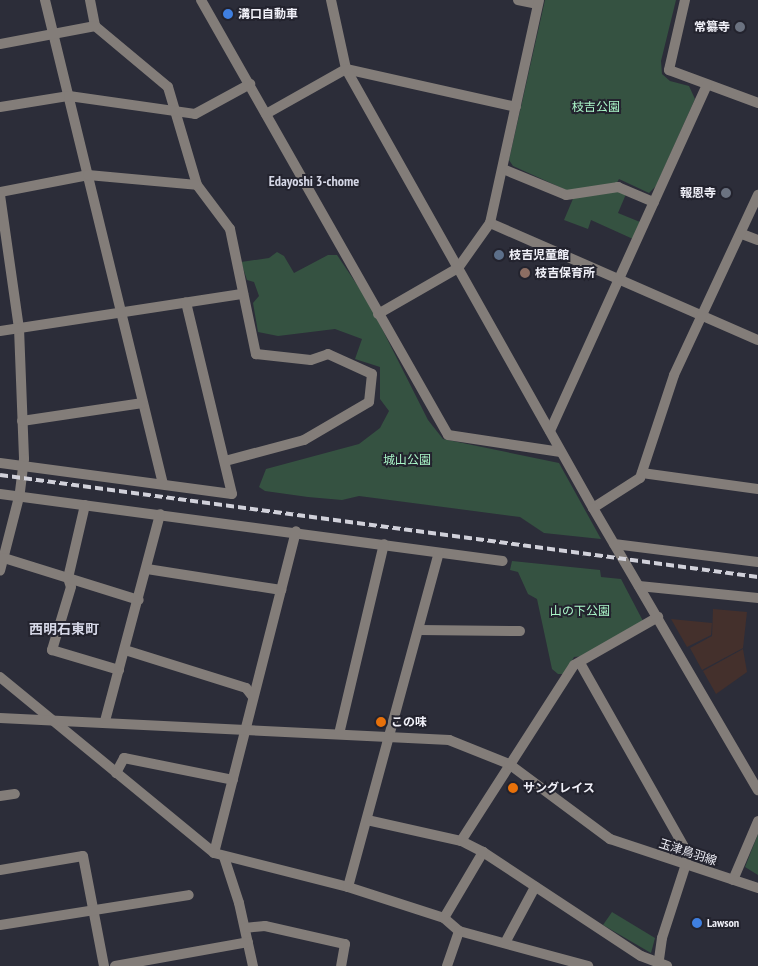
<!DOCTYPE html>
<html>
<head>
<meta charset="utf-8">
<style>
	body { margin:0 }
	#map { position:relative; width:758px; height:966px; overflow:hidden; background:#2c2d39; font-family:"PT Sans Narrow","Noto Sans JP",sans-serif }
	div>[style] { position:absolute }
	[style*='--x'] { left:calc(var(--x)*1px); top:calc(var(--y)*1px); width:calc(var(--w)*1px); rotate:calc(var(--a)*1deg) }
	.industrial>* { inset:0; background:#44302c }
	.green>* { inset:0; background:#355241 }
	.minor>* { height:10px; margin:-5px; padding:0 5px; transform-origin:5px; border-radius:5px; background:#837d79 }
	.tertiary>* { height:10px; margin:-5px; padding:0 5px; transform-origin:5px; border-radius:5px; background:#837d79 }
	.rail>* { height:4px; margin-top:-2px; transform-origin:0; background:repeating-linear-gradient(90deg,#d1d1da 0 8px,transparent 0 12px) }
	.dots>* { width:14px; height:14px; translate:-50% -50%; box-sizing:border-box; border:2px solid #23232e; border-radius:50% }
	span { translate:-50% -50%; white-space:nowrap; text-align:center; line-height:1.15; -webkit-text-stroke:4px #23232e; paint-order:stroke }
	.poi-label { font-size:12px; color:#f0f0f8; font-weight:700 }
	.left { translate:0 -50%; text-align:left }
	.right { translate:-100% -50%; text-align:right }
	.park-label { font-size:12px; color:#abf7c9 }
	.street-label { font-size:12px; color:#f0f0f8 }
	.neighbourhood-label { font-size:14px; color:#d5d7e6; font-weight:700 }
</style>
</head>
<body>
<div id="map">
	<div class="industrial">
		<i style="clip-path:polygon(713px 609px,747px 612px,743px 648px,702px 670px,690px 648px,712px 636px)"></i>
		<i style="clip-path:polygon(671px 619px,712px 623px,711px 635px,687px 647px)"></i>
		<i style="clip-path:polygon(743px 649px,747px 672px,716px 694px,703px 671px)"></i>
	</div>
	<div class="green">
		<i style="clip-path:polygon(545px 0,676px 0,661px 61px,662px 74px,670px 81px,689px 86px,695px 99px,656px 186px,649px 193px,619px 179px,614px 188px,626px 194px,618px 213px,640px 222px,633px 239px,591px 220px,588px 229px,564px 220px,575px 194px,513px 166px,509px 160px)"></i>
		<i style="clip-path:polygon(277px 252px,284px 256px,294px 273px,328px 255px,337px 255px,368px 301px,428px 420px,443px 439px,559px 463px,601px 539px,544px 533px,520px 517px,359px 496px,342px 500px,308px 497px,265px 491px,259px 487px,266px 469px,359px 444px,380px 428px,389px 411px,380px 399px,380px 367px,355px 359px,362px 339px,335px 329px,278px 336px,258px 332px,253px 303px,259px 296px,254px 282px,247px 280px,241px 262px,269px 258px)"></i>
		<i style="clip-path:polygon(512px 561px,600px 570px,601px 577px,621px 579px,643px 621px,583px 656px,574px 657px,564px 674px,558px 674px,552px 669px,537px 599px,528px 594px,518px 572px,510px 570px)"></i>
		<i style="clip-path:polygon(758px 834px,758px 875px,745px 867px)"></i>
		<i style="clip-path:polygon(612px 912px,655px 938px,651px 953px,603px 925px)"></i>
	</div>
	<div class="minor">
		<i style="--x:45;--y:0;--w:498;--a:76.3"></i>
		<i style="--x:90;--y:0;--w:26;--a:79"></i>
		<i style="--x:95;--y:26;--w:95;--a:39.9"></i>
		<i style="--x:168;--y:87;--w:102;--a:73.5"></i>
		<i style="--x:197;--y:185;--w:55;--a:53.1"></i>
		<i style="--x:230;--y:229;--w:128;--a:78.3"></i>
		<i style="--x:256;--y:354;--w:55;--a:6.2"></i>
		<i style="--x:311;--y:360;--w:18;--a:-19"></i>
		<i style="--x:328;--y:354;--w:48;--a:24.4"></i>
		<i style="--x:372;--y:374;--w:28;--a:96"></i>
		<i style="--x:369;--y:402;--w:75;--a:149.7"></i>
		<i style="--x:304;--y:440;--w:82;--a:165.1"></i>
		<i style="--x:201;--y:0;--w:500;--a:60.41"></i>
		<i style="--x:448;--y:435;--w:114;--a:8.6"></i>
		<i style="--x:518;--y:0;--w:19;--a:12"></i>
		<i style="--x:685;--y:0;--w:72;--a:102.9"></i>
		<i style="--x:669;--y:70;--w:95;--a:20.3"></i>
		<i style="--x:0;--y:44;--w:97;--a:-10.7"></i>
		<i style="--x:0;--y:107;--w:70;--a:-9.1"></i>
		<i style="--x:69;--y:96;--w:127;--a:8.1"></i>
		<i style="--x:195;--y:114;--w:63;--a:-28.6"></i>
		<i style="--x:266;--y:114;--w:92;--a:-29.4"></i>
		<i style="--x:346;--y:69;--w:174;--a:12.6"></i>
		<i style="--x:503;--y:169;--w:68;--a:22.4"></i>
		<i style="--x:566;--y:195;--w:53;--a:-8.7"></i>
		<i style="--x:618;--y:187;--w:39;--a:23"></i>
		<i style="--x:0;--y:192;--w:90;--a:-10.9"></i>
		<i style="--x:88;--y:175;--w:109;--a:5.2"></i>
		<i style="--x:0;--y:195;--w:134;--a:81.9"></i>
		<i style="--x:19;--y:328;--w:131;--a:87.8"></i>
		<i style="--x:24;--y:459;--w:38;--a:97"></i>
		<i style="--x:19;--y:497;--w:76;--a:104.4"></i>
		<i style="--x:490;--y:223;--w:292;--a:23.6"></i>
		<i style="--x:742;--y:234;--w:17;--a:21"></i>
		<i style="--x:378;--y:314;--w:92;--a:-29.9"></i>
		<i style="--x:458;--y:268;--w:55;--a:-54.6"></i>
		<i style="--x:490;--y:223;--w:228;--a:-77.6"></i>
		<i style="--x:0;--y:331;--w:246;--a:-8.7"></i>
		<i style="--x:22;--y:421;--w:122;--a:-8.5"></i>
		<i style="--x:550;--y:431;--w:380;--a:-65.6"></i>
		<i style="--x:0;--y:463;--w:234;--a:7.6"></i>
		<i style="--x:232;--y:494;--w:197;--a:-103.5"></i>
		<i style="--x:642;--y:473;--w:117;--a:7.9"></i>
		<i style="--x:0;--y:494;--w:507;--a:7.59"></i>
		<i style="--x:85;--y:505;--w:75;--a:103.1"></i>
		<i style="--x:68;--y:578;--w:9;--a:72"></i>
		<i style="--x:71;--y:587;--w:66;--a:106.8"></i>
		<i style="--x:52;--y:650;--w:70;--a:16.6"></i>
		<i style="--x:593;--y:508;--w:56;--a:-32.6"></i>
		<i style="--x:640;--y:478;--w:108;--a:-71.7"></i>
		<i style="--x:674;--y:375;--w:199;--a:-65"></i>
		<i style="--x:614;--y:544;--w:145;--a:7.1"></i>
		<i style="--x:4;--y:558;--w:141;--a:17.3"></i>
		<i style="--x:147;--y:569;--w:136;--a:8.9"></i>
		<i style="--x:639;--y:586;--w:120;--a:5.8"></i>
		<i style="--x:419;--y:630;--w:101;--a:0.6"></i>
		<i style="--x:125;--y:650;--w:127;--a:17.4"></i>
		<i style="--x:246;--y:688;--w:11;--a:52"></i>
		<i style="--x:580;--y:663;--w:211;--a:60.5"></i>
		<i style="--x:684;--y:847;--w:17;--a:83"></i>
		<i style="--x:686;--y:864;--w:78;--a:108"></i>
		<i style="--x:662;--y:938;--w:28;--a:98"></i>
		<i style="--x:0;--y:677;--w:277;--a:39.4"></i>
		<i style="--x:214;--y:853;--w:138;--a:14.2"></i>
		<i style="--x:348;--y:887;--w:101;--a:17.9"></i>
		<i style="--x:444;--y:918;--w:20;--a:41"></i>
		<i style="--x:459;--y:931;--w:134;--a:15.2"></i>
		<i style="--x:105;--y:721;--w:214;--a:-75.1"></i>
		<i style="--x:339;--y:734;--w:195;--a:-76.7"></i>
		<i style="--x:116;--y:773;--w:17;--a:-62"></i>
		<i style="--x:124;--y:758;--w:111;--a:11.4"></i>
		<i style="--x:0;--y:796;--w:15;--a:-8"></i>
		<i style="--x:367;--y:820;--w:96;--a:12.6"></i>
		<i style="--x:483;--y:852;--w:189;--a:33.4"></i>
		<i style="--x:641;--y:956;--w:28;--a:21"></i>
		<i style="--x:214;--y:853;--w:332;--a:-75.7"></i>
		<i style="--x:224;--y:857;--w:48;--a:71.9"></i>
		<i style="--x:239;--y:903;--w:65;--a:77.5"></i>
		<i style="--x:0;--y:870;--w:84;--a:-9.6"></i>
		<i style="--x:83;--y:856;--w:112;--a:79.2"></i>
		<i style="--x:733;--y:880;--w:64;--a:-67"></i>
		<i style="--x:348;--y:887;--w:346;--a:-74.8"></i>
		<i style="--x:444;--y:918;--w:77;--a:-59.4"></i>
		<i style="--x:483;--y:852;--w:25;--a:-153"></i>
		<i style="--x:461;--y:841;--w:209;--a:-57.3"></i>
		<i style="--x:574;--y:665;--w:97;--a:-29.7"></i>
		<i style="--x:0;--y:925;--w:191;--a:-9"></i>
		<i style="--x:245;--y:928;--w:20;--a:-6"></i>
		<i style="--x:265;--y:926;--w:82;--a:12.7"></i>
		<i style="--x:345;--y:944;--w:22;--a:100"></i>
		<i style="--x:505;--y:943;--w:64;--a:-61.8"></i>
		<i style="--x:447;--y:966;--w:37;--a:-71"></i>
	</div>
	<div class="tertiary">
		<i style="--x:331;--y:0;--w:71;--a:77.7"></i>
		<i style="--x:346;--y:69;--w:504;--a:60.64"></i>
		<i style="--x:593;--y:508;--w:327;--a:59.7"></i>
		<i style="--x:0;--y:718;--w:450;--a:2.8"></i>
		<i style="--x:449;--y:740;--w:65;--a:21.8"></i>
		<i style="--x:509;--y:764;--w:126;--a:36.6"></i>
		<i style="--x:610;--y:839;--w:156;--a:18.3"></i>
		<i style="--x:115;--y:966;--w:135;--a:-10.2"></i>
	</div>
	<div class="rail">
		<i style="--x:0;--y:475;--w:765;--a:7.66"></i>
	</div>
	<div class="dots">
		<i style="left:228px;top:14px;background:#3f7fe0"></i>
		<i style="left:740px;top:27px;background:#6b7280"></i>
		<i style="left:726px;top:193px;background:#6b7280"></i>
		<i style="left:499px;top:255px;background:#5c6f8a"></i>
		<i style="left:525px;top:273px;background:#8d6e63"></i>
		<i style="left:381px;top:722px;background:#e8710a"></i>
		<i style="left:513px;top:788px;background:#e8710a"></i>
		<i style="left:697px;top:923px;background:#3f7fe0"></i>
	</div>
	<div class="poi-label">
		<span class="left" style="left:238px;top:14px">溝口自動車</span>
		<span class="right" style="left:730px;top:27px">常纂寺</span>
		<span class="right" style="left:716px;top:193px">報恩寺</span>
		<span class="left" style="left:509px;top:255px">枝吉児童館</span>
		<span class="left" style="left:535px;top:273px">枝吉保育所</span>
		<span class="left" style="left:391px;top:722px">この味</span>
		<span class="left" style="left:523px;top:788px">サングレイス</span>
		<span class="left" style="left:707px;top:923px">Lawson</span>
	</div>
	<div class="park-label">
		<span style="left:596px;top:107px">枝吉公園</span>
		<span style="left:407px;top:460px">城山公園</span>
		<span style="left:580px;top:611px">山の下公園</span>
	</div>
	<div class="street-label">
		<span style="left:688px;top:852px;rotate:18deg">玉津鳥羽線</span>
	</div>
	<div class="neighbourhood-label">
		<span style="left:314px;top:181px">Edayoshi 3-chome</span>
		<span style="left:64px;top:629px">西明石東町</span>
	</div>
</div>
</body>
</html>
